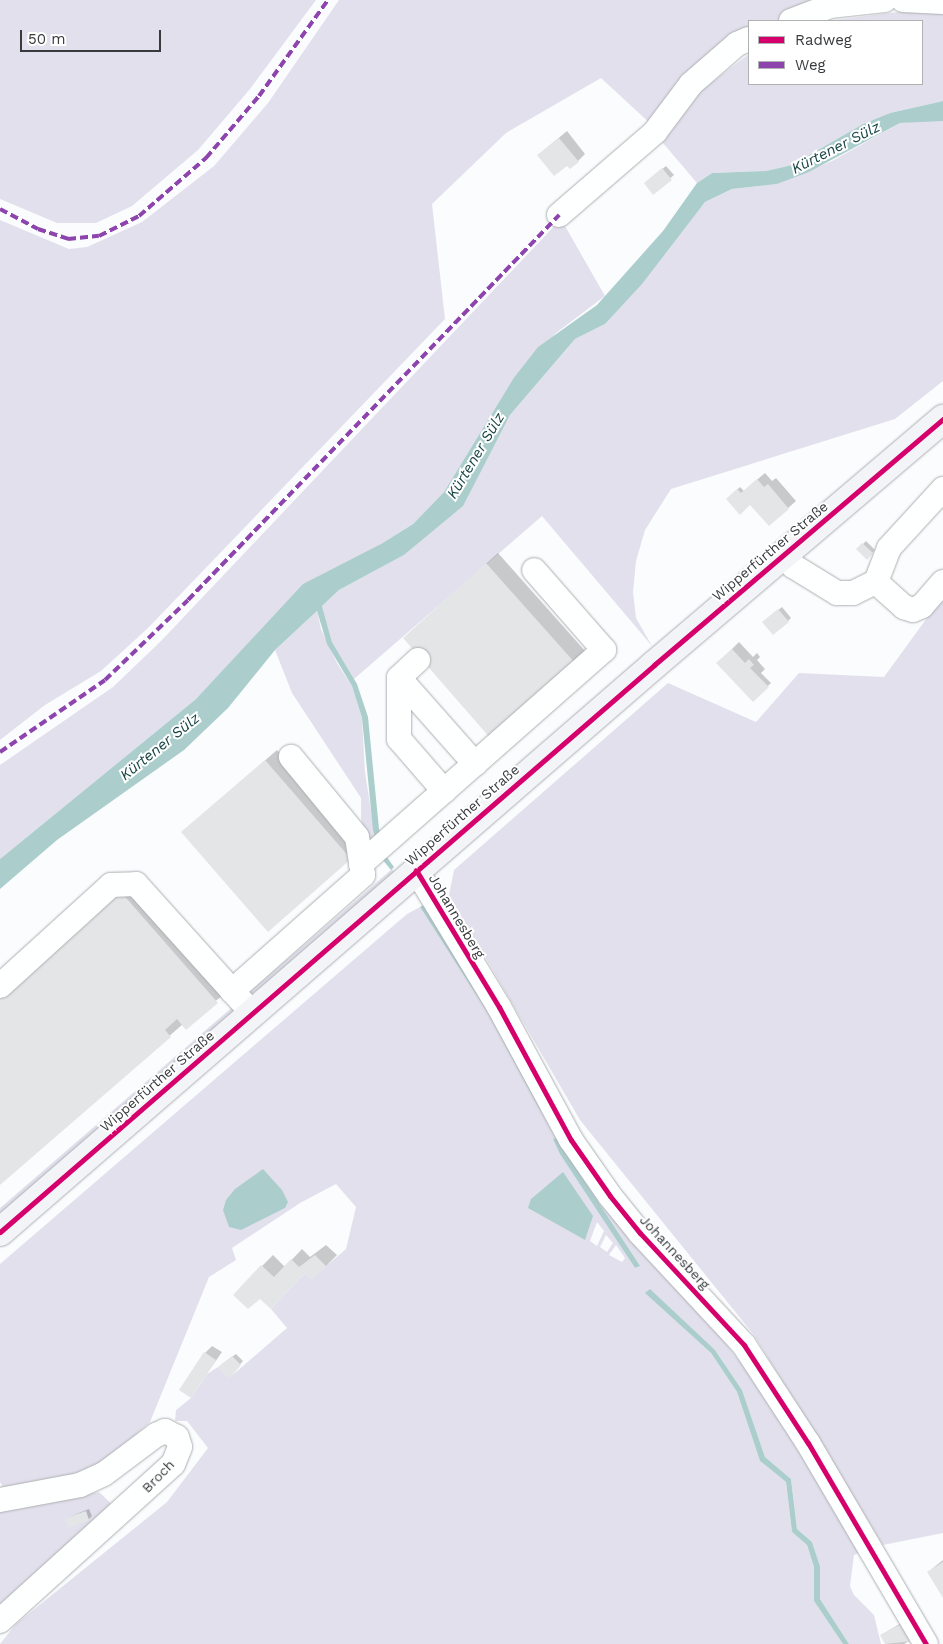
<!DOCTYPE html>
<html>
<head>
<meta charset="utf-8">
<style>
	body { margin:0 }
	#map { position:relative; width:943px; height:1644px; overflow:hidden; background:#fafcfe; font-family:"Work Sans",sans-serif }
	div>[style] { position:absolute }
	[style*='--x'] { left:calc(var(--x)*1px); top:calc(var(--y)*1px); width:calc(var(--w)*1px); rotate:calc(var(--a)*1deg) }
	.green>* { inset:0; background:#e3e0ed }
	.water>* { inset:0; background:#abcecd }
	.shadow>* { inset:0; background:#0003 }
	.building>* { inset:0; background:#e3e5e7 }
	.roads { filter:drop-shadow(0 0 1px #adafb1) drop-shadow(0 0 1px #adafb1) }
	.minor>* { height:24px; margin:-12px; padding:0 12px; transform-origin:12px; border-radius:12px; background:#feffff }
	.major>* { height:28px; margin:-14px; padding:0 14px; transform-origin:14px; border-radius:14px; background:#f3f4f8 }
	.quiet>* { height:4px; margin-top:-2px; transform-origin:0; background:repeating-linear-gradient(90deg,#8e44ad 0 8px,transparent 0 12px) }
	.cycleway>* { height:5px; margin:-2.5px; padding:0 2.5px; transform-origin:2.5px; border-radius:2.5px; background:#d6006c }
	span { translate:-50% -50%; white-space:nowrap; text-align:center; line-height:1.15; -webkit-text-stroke:4px #fff; paint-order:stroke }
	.street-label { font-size:14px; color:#383b3e }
	.water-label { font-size:15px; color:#184544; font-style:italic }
	.legend { position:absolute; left:748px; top:20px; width:175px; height:65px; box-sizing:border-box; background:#fff; border:1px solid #afb1b2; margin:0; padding:6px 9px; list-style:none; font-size:15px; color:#383b3e }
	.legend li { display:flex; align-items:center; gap:10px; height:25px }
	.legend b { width:25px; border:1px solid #afb1b2 }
	.scale { position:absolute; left:20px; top:30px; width:141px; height:22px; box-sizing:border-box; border:2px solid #383b3e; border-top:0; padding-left:6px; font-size:15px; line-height:18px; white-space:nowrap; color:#383b3e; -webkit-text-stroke:4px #fff; paint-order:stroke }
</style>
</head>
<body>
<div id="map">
	<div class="green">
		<i style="clip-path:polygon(0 0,316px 0,250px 89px,198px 150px,132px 206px,96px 223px,57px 223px,0 199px)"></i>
		<i style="clip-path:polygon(339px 0,826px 0,776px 21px,749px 21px,749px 32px,653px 126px,601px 78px,506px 133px,432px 204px,445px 319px,148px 628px,101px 671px,45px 705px,0 740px,0 220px,69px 249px,87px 247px,142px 222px,214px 166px,268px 103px)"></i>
		<i style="clip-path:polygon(943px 11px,943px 101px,890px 113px,863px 124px,792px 165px,766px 171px,712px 173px,697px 183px,657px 136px,699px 92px,749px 54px,749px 84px,922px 84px,922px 21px,827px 21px,898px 12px)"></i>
		<i style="clip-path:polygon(929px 120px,943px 121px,943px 381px,895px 419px,671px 489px,645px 530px,636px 561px,633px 592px,636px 618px,652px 646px,542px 516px,354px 679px,332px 642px,322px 606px,339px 590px,404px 555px,462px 506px,510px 415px,575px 339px,605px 324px,705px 202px,732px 189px,777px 184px,832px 161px,900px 123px)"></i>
		<i style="clip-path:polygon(561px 219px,605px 296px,556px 333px,513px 379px,444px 492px,413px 524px,381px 544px,245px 648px,196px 699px,0 859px,0 765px,113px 687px,161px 641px)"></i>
		<i style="clip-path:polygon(943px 596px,943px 1533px,883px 1545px,754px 1335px,580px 1120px,449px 895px,454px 870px,668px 683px,756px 722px,799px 673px,884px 677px)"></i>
		<i style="clip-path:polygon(317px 611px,321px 629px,337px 663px,352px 686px,362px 718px,365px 772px,376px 843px,368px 850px,361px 819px,361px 798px,292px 693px,275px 650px)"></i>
		<i style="clip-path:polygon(392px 869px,397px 875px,0 1218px,0 1208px)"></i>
		<i style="clip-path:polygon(evenodd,420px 907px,488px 1013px,540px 1110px,543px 1109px,755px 1381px,861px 1552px,854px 1555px,850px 1586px,854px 1595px,874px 1615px,881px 1644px,849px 1644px,820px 1599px,820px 1566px,812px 1542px,797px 1529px,791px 1479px,765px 1457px,742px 1390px,715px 1350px,646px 1293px,711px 1353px,737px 1392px,760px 1461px,786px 1482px,792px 1532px,807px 1545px,814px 1567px,814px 1601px,843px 1644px,0 1644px,16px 1624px,167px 1502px,208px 1448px,187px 1421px,175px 1421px,176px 1410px,191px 1398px,207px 1374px,218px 1367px,229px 1378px,287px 1328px,271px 1309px,305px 1273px,311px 1279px,346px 1249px,356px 1207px,336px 1184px,300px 1203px,232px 1248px,236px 1260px,209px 1277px,150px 1422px,106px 1461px,51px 1483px,3px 1487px,0 1482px,0 1264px,407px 914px,420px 907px,559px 1137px,566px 1153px,639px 1266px,635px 1268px,553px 1139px,559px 1137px,420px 907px,597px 1222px,604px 1231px,597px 1246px,590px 1241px,597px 1222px,420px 907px,606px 1235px,613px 1243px,607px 1252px,600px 1247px,606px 1235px,420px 907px,616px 1245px,625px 1258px,622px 1262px,609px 1255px,616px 1245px)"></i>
		<i style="clip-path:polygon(99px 1492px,116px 1508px,0 1613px,0 1511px)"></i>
	</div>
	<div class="water">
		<i style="clip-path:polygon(943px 101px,943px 121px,900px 123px,809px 172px,777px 184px,732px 189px,705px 202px,642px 284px,605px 324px,575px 339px,510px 415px,463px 506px,404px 555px,339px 590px,322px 606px,332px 642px,357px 684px,368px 717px,379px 829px,386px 856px,394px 867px,391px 870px,382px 859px,373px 830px,362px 718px,352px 686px,327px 644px,317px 611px,275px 650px,228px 708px,184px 750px,57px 840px,0 889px,0 859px,196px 699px,303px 584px,381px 544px,413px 524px,444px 492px,513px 379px,538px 347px,597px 305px,663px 231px,697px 183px,712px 173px,766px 171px,792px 165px,863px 124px,890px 113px)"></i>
		<i style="clip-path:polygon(425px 904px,545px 1108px,540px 1110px,488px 1013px,420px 907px)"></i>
		<i style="clip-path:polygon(559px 1137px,566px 1153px,640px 1266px,635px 1268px,560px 1154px,553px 1139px)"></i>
		<i style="clip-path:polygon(263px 1169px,282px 1190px,288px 1202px,285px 1208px,241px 1230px,229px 1227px,223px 1210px,226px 1200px,235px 1189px)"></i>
		<i style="clip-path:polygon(563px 1172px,593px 1216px,585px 1240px,528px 1208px,531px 1199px)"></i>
		<i style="clip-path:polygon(650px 1289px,715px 1350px,742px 1390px,765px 1457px,791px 1479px,797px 1529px,812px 1542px,820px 1566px,820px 1599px,849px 1644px,843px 1644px,814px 1601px,814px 1567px,807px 1545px,792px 1532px,786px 1482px,760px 1461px,737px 1392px,711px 1353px,645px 1293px)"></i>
	</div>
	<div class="shadow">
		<i style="clip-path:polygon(567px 131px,585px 154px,578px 161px,567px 164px,538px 155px)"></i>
		<i style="clip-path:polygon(666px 166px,674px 175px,653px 193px,649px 180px)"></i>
		<i style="clip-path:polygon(765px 473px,772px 481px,776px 478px,796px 501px,769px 525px,751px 503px,727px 499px,740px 487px,744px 491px)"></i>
		<i style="clip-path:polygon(866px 541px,875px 550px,867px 558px,858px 549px)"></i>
		<i style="clip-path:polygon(498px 553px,586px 652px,575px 663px,416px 627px)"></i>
		<i style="clip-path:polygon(782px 607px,791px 618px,788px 621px,767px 619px)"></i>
		<i style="clip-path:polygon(739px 642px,753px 657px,757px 653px,760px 657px,757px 660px,765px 669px,761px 673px,771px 683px,753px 700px,718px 663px)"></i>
		<i style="clip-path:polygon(277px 750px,361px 847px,350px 858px,194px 822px)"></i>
		<i style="clip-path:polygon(132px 881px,228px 992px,183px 1024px,0 1184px,0 1000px,92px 920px)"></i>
		<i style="clip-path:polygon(326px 1245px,337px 1255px,326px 1266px,305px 1272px,271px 1308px,262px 1266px,273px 1255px,285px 1267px,302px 1249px,310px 1257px)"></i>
		<i style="clip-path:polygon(212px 1346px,222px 1352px,191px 1396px,205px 1353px)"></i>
		<i style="clip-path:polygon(236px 1354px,243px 1361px,229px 1377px,222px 1364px)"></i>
		<i style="clip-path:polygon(89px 1509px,92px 1516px,89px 1519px,66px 1518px)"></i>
		<i style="clip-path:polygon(943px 1560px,943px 1595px,928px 1572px)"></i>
		<i style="clip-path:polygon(910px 1618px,911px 1640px,904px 1644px,886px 1644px,881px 1635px)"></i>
	</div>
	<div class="building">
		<i style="clip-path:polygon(559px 138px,579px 162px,570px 169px,567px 166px,554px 176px,537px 155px)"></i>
		<i style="clip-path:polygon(662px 168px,672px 180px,653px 195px,644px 183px)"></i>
		<i style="clip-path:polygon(757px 479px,764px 487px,768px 484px,789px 509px,769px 526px,750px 505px,740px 515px,726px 499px,737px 489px,741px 493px)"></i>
		<i style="clip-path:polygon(862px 543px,873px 553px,867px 560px,856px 549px)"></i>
		<i style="clip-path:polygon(486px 563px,576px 664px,491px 739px,403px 638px)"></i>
		<i style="clip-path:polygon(778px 609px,789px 622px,773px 635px,762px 622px)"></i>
		<i style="clip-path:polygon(732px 649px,745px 663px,749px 659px,754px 665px,750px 668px,769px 687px,753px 702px,716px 663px)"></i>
		<i style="clip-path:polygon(265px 760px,351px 859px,268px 932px,181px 832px)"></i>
		<i style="clip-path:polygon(120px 891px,218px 1003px,186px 1030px,177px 1019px,165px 1030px,171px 1037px,0 1185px,0 999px,91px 921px,89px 918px)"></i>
		<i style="clip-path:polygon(315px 1255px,327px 1267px,311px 1279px,305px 1273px,271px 1309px,260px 1299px,248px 1309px,233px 1295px,261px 1265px,274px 1277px,291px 1259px,299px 1267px)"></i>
		<i style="clip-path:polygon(204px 1352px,216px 1360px,191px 1398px,179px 1390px)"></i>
		<i style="clip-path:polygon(232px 1356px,241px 1365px,229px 1379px,218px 1367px)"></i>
		<i style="clip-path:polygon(86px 1511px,89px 1520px,68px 1528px,65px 1518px)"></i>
		<i style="clip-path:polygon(943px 1562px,943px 1598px,927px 1572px)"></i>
		<i style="clip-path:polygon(902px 1624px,912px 1641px,885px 1644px,880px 1635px)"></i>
	</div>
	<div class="roads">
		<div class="minor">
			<i style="--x:903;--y:0;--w:40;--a:2.9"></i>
			<i style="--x:791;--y:21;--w:42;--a:-21"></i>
			<i style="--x:830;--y:6;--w:55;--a:-6.2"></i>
			<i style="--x:559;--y:215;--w:127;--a:-40.8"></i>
			<i style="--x:655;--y:132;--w:60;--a:-53.1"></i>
			<i style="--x:691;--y:84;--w:61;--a:-41"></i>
			<i style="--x:737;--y:44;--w:13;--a:-23"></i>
			<i style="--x:783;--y:554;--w:16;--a:50"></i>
			<i style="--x:793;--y:566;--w:52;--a:31.5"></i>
			<i style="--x:837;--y:593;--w:16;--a:0"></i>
			<i style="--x:853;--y:593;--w:25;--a:-26"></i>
			<i style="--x:876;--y:582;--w:38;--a:42"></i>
			<i style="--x:904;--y:607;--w:9;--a:18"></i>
			<i style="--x:913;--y:610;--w:10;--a:-24"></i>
			<i style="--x:922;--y:606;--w:32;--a:-49"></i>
			<i style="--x:876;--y:582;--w:36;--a:-69"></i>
			<i style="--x:889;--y:548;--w:80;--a:-47.5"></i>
			<i style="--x:418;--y:660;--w:26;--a:137"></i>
			<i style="--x:399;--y:678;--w:115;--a:48.5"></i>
			<i style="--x:399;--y:678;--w:61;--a:90"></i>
			<i style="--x:399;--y:739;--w:69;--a:49.1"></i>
			<i style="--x:361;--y:864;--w:324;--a:-41.4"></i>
			<i style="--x:604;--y:650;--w:106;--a:-131.2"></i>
			<i style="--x:416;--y:870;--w:160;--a:58.8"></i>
			<i style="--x:499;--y:1007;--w:151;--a:61.6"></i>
			<i style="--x:571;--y:1140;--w:68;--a:55.1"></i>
			<i style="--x:610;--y:1196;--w:48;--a:51"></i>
			<i style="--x:640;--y:1233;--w:153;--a:47.1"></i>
			<i style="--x:744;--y:1345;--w:117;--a:56.9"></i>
			<i style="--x:808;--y:1443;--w:233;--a:59.6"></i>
			<i style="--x:0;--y:986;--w:150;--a:-42.3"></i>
			<i style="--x:111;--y:885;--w:25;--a:-2"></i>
			<i style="--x:136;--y:884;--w:173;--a:48"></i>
			<i style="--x:232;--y:991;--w:175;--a:-41.5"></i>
			<i style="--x:363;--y:875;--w:38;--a:-99"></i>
			<i style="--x:357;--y:837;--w:104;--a:-129.5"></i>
			<i style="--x:0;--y:1500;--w:81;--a:-10.6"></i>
			<i style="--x:80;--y:1485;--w:26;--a:-25"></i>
			<i style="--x:104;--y:1474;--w:65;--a:-36.9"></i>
			<i style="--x:156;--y:1435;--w:10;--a:-24"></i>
			<i style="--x:165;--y:1431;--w:13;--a:27"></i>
			<i style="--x:177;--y:1437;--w:10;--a:73"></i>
			<i style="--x:180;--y:1447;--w:18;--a:112"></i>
			<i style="--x:173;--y:1464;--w:234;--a:137.8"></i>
		</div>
		<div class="major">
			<i style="--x:0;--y:1232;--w:866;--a:-40.92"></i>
			<i style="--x:654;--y:665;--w:380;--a:-40.4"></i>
		</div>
	</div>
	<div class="quiet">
		<i style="--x:0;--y:209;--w:43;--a:27.8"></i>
		<i style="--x:38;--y:229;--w:32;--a:18"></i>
		<i style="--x:68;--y:239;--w:31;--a:-6"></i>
		<i style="--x:99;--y:236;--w:45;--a:-26.6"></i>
		<i style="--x:139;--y:216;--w:89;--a:-40.9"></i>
		<i style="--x:206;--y:158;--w:82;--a:-49.5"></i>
		<i style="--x:259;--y:96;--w:118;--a:-54.3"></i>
		<i style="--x:0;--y:752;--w:127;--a:-34.4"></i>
		<i style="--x:105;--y:680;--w:115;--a:-43.9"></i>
		<i style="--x:188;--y:600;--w:535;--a:-46.06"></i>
	</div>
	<div class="cycleway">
		<i style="--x:416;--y:870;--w:160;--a:58.8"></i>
		<i style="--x:499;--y:1007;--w:151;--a:61.6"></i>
		<i style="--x:571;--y:1140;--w:68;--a:55.1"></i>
		<i style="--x:610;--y:1196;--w:48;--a:51"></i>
		<i style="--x:640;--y:1233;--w:153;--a:47.1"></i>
		<i style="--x:744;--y:1345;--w:117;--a:56.9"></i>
		<i style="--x:808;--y:1443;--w:233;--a:59.6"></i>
		<i style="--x:0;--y:1232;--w:866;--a:-40.92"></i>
		<i style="--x:654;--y:665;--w:380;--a:-40.4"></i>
	</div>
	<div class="street-label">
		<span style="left:770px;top:551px;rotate:-40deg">Wipperfürther Straße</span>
		<span style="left:462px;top:815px;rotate:-41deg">Wipperfürther Straße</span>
		<span style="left:457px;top:916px;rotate:59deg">Johannesberg</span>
		<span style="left:157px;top:1081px;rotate:-41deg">Wipperfürther Straße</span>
		<span style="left:675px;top:1252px;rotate:47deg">Johannesberg</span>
		<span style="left:158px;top:1476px;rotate:-46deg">Broch</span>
	</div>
	<div class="water-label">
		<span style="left:836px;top:148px;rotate:-27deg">Kürtener Sülz</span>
		<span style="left:476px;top:456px;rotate:-59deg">Kürtener Sülz</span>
		<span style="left:160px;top:747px;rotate:-39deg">Kürtener Sülz</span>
	</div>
	<ul class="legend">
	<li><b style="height:6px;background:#d6006c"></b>Radweg</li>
	<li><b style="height:6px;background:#8e44ad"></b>Weg</li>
	</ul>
	<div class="scale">50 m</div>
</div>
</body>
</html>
